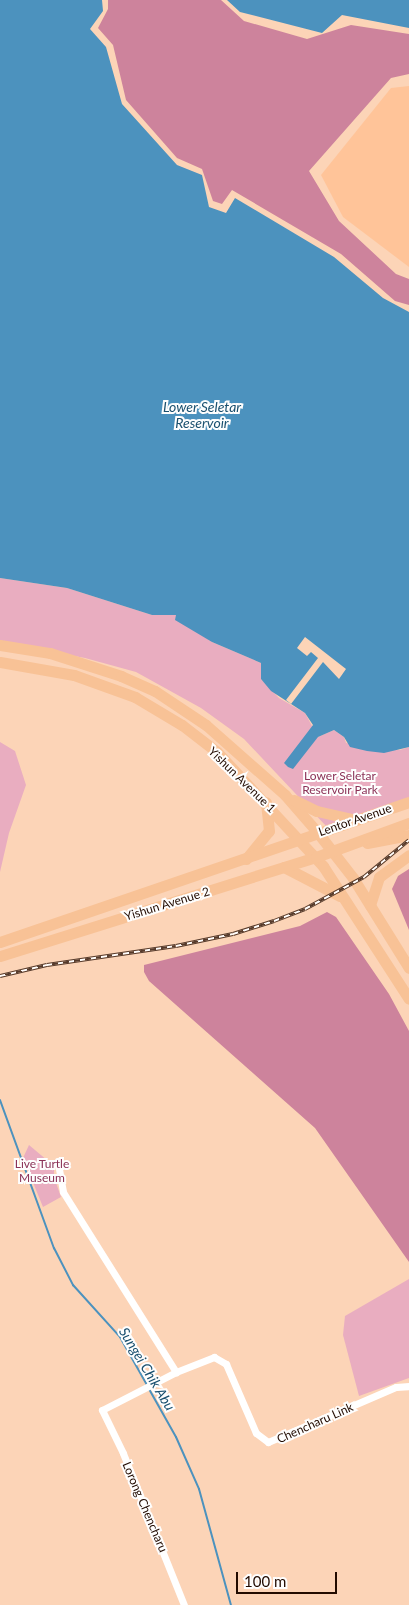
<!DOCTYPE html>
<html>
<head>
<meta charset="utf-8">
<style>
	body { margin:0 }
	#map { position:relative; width:409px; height:1605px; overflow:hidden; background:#fcd4b7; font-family:Lato,sans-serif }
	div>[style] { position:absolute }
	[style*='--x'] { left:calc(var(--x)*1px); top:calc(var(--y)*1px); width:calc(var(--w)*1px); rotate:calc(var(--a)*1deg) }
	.built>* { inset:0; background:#ffc499 }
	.green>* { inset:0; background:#e9adc0 }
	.forest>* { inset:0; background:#cd839c }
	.water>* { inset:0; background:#4c92be }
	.pier>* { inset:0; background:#fcd4b7 }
	.stream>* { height:2px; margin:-1px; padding:0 1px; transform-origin:1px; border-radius:1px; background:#4c92be }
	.street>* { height:7px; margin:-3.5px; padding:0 3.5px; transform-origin:3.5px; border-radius:3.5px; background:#fff }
	.primary>* { height:11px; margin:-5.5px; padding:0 5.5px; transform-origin:5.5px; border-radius:5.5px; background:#f8c296 }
	.rail>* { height:4px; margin-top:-2px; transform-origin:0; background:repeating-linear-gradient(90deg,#fefefe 0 5.5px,#553a2b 0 11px); box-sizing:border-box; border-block:1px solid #553a2b }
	span { translate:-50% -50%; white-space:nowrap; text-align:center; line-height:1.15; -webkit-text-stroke:4px #fefefe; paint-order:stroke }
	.park-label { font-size:12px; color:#8b3257 }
	.street-label { font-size:12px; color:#220b00 }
	.water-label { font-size:14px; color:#1a506f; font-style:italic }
	.scale { position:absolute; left:236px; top:1572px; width:101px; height:22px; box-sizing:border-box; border:2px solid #220b00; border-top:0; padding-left:6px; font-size:15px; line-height:18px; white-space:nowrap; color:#220b00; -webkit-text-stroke:4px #fefefe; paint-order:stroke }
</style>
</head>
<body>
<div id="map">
	<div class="built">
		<i style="clip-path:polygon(409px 86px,409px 267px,343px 217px,321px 175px,391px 88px)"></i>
	</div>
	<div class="green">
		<i style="clip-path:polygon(0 578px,67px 588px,152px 615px,176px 615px,212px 642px,261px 663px,261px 679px,279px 698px,305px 713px,318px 737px,334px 730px,344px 737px,346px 743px,400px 750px,409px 747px,409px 800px,327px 827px,244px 739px,201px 708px,136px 672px,85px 658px,0 642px)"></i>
		<i style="clip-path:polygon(0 742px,15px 751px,26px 785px,9px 833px,0 872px)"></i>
		<i style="clip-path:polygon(29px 1145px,54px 1166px,54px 1177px,61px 1197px,43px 1207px,23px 1158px)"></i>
		<i style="clip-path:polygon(409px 1279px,409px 1378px,359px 1396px,343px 1335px,345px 1316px)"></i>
	</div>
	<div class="forest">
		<i style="clip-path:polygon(108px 0,221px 0,244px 21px,307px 39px,351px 25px,409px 34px,409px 74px,391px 78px,309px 171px,339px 221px,396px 274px,409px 279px,409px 305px,395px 301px,341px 254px,232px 190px,222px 204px,213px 201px,202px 169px,177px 158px,126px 100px,113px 45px,98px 28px,108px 9px)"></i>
		<i style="clip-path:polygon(409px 869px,409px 930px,392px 889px,398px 876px)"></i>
		<i style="clip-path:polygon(327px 912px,336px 917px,389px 994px,409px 1031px,409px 1262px,315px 1128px,149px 981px,144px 972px,144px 965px,300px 926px)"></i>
	</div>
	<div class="water">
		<i style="clip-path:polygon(0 0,102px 0,103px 11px,90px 29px,106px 47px,122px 104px,177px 165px,202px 175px,209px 207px,226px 213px,235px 198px,334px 257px,383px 298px,409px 312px,409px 747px,384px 753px,367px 751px,350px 747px,344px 737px,334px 730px,318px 737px,293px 769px,288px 767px,284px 763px,313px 725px,305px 713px,271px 691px,261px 679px,261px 663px,212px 642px,175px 620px,176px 615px,152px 615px,67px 588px,0 578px)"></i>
		<i style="clip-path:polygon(227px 0,409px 0,409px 28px,342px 15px,322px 33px,240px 12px)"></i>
	</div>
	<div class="pier">
		<i style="clip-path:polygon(305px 637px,346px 669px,339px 679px,323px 662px,291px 704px,286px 700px,318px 658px,311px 652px,307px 656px,297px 648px)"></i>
	</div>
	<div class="stream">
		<i style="--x:0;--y:1100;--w:158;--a:70"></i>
		<i style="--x:54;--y:1248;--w:42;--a:62.8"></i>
		<i style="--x:73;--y:1285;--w:70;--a:47.9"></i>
		<i style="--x:120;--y:1337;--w:55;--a:60.6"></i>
		<i style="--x:149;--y:1389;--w:55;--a:60.6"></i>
		<i style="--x:176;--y:1437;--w:57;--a:66.1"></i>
		<i style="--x:199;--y:1489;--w:120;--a:74.6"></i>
	</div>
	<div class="street">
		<i style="--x:59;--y:1169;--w:23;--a:80"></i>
		<i style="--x:63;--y:1192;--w:213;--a:57.9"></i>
		<i style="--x:184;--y:1605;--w:164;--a:-111.9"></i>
		<i style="--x:123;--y:1453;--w:48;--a:-116"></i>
		<i style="--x:102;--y:1410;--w:83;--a:-27.2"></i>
		<i style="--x:176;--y:1372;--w:41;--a:-21.5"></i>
		<i style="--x:214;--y:1357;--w:14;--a:30"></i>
		<i style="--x:226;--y:1364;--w:75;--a:66.5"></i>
		<i style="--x:256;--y:1433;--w:15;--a:37"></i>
		<i style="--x:268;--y:1442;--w:139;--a:-23.3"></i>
		<i style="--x:396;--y:1387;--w:13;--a:-4"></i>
	</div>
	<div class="primary">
		<i style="--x:0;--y:645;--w:51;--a:9.1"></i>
		<i style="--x:50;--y:653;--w:75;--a:17.9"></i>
		<i style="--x:121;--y:676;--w:37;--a:24"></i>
		<i style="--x:155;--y:691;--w:61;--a:33.7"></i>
		<i style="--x:206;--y:725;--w:106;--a:41.5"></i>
		<i style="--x:285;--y:795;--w:50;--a:49"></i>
		<i style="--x:318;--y:833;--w:57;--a:52.1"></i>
		<i style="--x:353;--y:878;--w:106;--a:58.1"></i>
		<i style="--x:0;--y:662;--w:75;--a:10"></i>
		<i style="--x:74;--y:675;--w:65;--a:19.8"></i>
		<i style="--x:135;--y:697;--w:55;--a:30.8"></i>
		<i style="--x:182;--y:725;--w:44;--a:37.6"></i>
		<i style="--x:217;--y:752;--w:156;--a:47.1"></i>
		<i style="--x:323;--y:866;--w:158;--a:57.1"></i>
		<i style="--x:294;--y:800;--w:25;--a:26"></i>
		<i style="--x:317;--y:811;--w:35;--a:13"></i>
		<i style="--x:367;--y:843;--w:43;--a:-10.8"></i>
		<i style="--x:246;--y:859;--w:36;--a:-51"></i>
		<i style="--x:269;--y:831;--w:29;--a:-96"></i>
		<i style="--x:284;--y:867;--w:63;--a:27.4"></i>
		<i style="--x:370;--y:905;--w:29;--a:-72"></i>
		<i style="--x:379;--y:877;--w:37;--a:-36"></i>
		<i style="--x:0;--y:942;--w:432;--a:-18.9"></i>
		<i style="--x:0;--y:956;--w:331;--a:-17.4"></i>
		<i style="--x:316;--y:857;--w:99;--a:-20.1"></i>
	</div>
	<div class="rail">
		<i style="--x:0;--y:976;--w:48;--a:-13.2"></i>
		<i style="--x:47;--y:965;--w:130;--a:-8.4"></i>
		<i style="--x:176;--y:946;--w:58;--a:-11.9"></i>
		<i style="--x:233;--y:934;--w:43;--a:-17.6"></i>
		<i style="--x:274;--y:921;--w:33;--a:-21"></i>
		<i style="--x:305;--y:909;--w:67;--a:-28.5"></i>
		<i style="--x:364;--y:877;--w:58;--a:-39.4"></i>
	</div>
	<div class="park-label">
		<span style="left:340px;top:783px">Lower Seletar<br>Reservoir Park</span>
		<span style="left:42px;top:1171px">Live Turtle<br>Museum</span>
	</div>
	<div class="street-label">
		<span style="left:242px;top:780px;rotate:44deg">Yishun Avenue 1</span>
		<span style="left:355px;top:820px;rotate:-19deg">Lentor Avenue</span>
		<span style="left:167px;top:904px;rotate:-17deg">Yishun Avenue 2</span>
		<span style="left:315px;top:1423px;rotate:-24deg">Chencharu Link</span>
		<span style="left:145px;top:1507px;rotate:67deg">Lorong Chencharu</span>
	</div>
	<div class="water-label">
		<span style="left:202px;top:415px">Lower Seletar<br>Reservoir</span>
		<span style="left:147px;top:1369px;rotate:59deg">Sungei Chik Abu</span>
	</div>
	<div class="scale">100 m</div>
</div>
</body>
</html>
